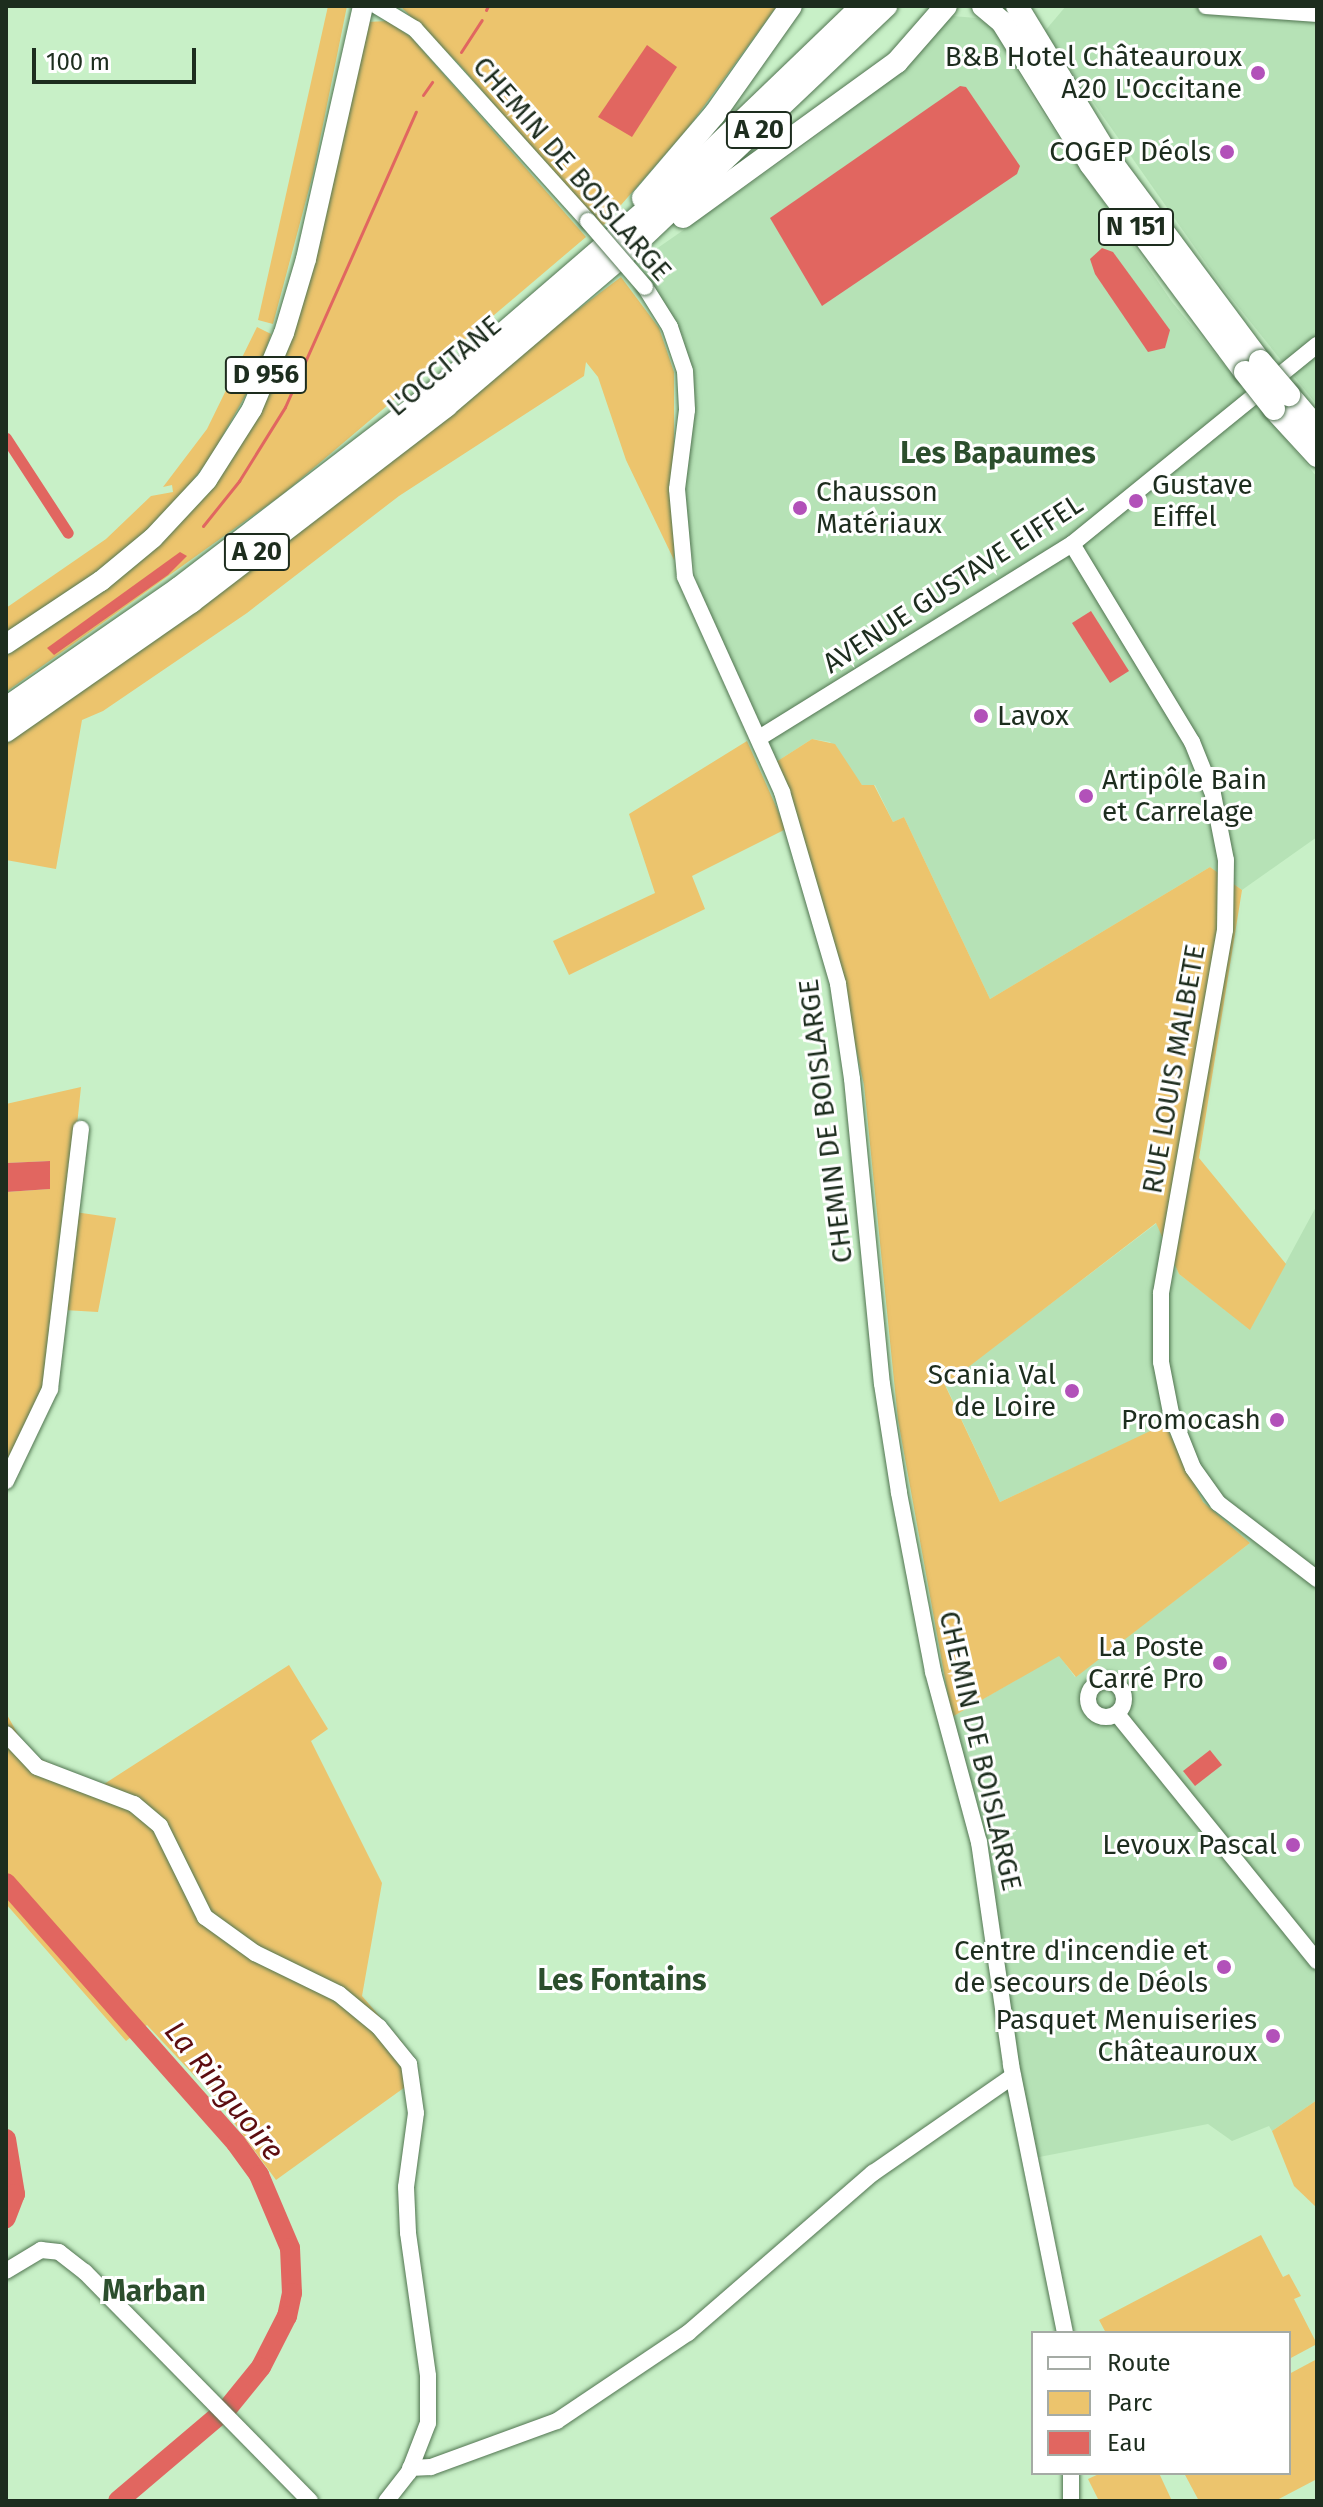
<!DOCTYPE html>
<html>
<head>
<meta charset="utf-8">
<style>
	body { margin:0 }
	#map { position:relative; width:1323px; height:2507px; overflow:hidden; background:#c8f0c7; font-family:"Fira Sans",sans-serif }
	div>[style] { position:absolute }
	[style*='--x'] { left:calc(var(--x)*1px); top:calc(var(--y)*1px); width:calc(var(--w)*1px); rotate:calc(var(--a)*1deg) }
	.built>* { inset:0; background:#b6e2b6 }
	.green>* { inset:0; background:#ecc46d }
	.water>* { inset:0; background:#e16660 }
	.stream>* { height:3px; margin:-1.5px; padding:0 1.5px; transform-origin:1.5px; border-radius:1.5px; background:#e16660 }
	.canal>* { height:11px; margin:-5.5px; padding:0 5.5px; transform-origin:5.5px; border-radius:5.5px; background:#e16660 }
	.river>* { height:20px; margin:-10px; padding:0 10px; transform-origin:10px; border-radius:10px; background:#e16660 }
	.roads { filter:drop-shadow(0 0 2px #517551) drop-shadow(0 0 2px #517551) }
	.minor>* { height:16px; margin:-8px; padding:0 8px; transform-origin:8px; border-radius:8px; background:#fff }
	.minor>.ring { margin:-8px; padding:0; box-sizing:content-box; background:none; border:16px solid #fff; border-radius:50% }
	.major>* { height:20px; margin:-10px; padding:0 10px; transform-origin:10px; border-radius:10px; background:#fff }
	.highway>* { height:22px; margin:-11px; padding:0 11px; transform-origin:11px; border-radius:11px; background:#fff }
	.bridges { filter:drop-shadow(0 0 2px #517551) drop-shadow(0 0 2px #517551) }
	.minor-bridge>* { height:16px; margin:-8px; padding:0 8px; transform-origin:8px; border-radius:8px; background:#fff }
	.highway-bridge>* { height:22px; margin:-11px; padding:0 11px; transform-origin:11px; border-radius:11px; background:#fff }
	.dots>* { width:22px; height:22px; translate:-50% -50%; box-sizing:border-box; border:4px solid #fff; border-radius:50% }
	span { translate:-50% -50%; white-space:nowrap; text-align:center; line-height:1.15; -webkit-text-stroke:6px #fff; paint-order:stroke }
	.shield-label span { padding:2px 6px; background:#fff; border:2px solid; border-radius:6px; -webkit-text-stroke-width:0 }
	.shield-label { font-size:26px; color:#1d2d1e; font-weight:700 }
	.poi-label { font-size:28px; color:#1d2d1e }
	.right { translate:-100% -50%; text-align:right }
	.left { translate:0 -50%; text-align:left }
	.street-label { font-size:28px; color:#1d2d1e }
	.neighbourhood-label { font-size:30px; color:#2c4e2d; font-weight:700 }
	.water-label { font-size:30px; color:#5d0d10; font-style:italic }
	.frame { position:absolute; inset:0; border:8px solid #1d2d1e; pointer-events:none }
	.legend { position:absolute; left:1031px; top:2331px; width:260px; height:144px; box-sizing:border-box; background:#fff; border:2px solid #a5aba5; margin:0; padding:10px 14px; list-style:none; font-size:24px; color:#1d2d1e }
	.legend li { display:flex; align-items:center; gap:16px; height:40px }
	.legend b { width:40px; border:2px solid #a5aba5 }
	.scale { position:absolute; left:32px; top:48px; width:164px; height:36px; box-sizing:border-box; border:4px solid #1d2d1e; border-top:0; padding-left:10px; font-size:24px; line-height:28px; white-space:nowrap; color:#1d2d1e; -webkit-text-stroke:6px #fff; paint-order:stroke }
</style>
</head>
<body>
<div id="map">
	<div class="built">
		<i style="clip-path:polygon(1066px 6px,1317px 6px,1317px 405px,1224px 289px,1044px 32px)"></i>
		<i style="clip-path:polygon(952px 16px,977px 18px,994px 29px,1036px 104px,1172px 302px,1317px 477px,1317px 837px,1242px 890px,1210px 867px,990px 999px,904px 817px,893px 822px,875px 785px,862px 785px,830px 742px,812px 739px,776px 762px,700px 596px,683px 506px,693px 409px,683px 336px,636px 263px,809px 143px,880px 85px,936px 24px)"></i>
		<i style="clip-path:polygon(1317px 1205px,1317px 2100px,1272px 2131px,1269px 2126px,1232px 2141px,1208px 2124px,1024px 2160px,952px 1717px,1059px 1655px,1075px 1677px,1250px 1543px,1203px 1502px,1165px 1425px,1000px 1502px,945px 1384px,1157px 1223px,1179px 1274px,1250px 1329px)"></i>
	</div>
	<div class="green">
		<i style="clip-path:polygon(328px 6px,347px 6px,313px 174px,273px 324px,258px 320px)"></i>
		<i style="clip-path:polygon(400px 6px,777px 6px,688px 128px,601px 228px,459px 64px)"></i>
		<i style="clip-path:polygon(387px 21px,411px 37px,586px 237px,283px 494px,6px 692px,6px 656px,109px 587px,254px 418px,367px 22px)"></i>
		<i style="clip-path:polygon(621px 277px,659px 328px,674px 372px,674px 560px,626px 460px,598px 377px,586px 362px,584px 376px,399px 496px,247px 613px,103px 711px,82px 720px,56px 869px,6px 860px,6px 741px)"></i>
		<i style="clip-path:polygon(257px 327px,271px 334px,257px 375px,210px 458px,184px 492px,150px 528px,89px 579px,6px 634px,6px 608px,106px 539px,151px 496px,173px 492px,172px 485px,163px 487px,207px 429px)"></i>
		<i style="clip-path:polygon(812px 739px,835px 744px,862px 785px,874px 785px,893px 822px,904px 817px,990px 999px,1210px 867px,1242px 890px,1199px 1158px,1286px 1264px,1250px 1330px,1179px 1274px,1156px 1223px,945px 1385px,1000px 1502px,1165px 1424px,1203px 1502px,1250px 1543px,1076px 1677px,1059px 1656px,952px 1717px,898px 1420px,864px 1085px,832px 939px,776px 762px)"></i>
		<i style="clip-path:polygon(747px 741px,786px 829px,692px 876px,705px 909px,569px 975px,553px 941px,655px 893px,629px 814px)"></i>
		<i style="clip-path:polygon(81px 1087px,68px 1211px,116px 1218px,98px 1312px,64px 1310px,53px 1394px,6px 1486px,6px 1192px,50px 1189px,50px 1161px,6px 1163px,6px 1104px)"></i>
		<i style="clip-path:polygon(289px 1665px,328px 1729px,311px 1741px,382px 1883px,362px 1996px,402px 2042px,419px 2077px,276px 2180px,219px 2102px,147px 2025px,126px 2041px,6px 1904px,6px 1713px,29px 1754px,101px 1786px)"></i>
		<i style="clip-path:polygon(1317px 2100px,1317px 2208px,1294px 2186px,1272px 2131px)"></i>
		<i style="clip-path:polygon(1261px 2235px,1283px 2277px,1289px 2274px,1301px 2296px,1294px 2299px,1317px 2344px,1289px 2359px,1289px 2333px,1106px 2333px,1099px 2320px)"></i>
		<i style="clip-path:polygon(1317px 2359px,1317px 2479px,1275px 2501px,1199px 2501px,1184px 2473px,1289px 2473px,1289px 2374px)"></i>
		<i style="clip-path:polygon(1101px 2473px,1159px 2473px,1172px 2501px,1099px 2501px,1088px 2479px)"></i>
	</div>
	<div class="water">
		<i style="clip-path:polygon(647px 45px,677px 67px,632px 137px,598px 117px)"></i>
		<i style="clip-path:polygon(960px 86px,966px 87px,1020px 166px,1017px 174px,822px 306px,770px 218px)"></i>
		<i style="clip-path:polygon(1102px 248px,1113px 252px,1170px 330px,1165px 348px,1148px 352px,1095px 274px,1090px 259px)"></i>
		<i style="clip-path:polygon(180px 552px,187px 556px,168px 575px,54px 655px,47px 648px)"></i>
		<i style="clip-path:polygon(1091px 611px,1129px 671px,1110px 683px,1072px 623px)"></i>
		<i style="clip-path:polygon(50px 1161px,50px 1189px,6px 1192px,6px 1163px)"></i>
		<i style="clip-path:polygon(1210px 1750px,1222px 1765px,1195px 1786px,1183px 1771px)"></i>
	</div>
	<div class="stream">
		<i style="--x:486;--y:10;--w:4;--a:-63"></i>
		<i style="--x:461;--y:52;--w:38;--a:-57"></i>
		<i style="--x:423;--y:95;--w:16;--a:-55"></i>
		<i style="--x:203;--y:526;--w:58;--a:-51.3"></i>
		<i style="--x:239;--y:481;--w:87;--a:-58.1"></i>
		<i style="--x:285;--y:407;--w:323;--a:-66.1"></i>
	</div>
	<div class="canal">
		<i style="--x:6;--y:438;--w:113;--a:56.9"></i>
	</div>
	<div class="river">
		<i style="--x:6;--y:1883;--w:347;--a:48.5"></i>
		<i style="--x:236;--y:2143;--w:39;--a:54"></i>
		<i style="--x:259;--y:2175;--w:79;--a:67"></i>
		<i style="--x:290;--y:2248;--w:45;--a:87.5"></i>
		<i style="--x:292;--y:2293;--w:24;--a:102"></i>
		<i style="--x:287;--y:2316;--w:57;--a:117"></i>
		<i style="--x:261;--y:2367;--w:55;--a:129.1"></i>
		<i style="--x:6;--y:2139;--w:56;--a:80.7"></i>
		<i style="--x:15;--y:2194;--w:26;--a:111"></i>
		<i style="--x:118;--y:2501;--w:130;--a:-40.3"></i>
	</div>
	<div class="roads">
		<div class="minor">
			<i style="--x:377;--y:6;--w:44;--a:31.2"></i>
			<i style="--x:415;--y:29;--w:258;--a:48"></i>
			<i style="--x:1206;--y:6;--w:111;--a:4.1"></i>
			<i style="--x:645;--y:287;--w:47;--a:58"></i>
			<i style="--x:670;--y:327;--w:46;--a:71.2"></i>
			<i style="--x:685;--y:371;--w:39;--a:87"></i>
			<i style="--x:687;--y:410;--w:80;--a:97.2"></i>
			<i style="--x:677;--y:489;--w:88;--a:84.8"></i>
			<i style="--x:685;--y:577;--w:236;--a:65.7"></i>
			<i style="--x:782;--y:792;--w:200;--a:73.7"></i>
			<i style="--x:838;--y:984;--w:96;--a:81.6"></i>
			<i style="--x:852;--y:1079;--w:306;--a:84.4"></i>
			<i style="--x:882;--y:1384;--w:110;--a:81.1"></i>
			<i style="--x:899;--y:1493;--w:182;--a:79.2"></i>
			<i style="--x:933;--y:1672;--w:176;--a:74.9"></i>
			<i style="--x:979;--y:1842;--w:225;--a:81.8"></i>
			<i style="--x:1011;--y:2065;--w:273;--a:78.6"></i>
			<i style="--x:1072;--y:544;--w:232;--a:58.8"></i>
			<i style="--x:1192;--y:742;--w:56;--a:68"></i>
			<i style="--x:1213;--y:794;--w:67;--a:78.9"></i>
			<i style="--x:1226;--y:860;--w:70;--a:90.8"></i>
			<i style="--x:1225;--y:930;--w:369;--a:100"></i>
			<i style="--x:1161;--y:1293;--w:69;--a:90"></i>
			<i style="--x:1161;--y:1362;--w:52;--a:78.9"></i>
			<i style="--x:1171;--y:1413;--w:59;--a:68.2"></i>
			<i style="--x:1193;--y:1468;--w:43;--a:54.5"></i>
			<i style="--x:1218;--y:1503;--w:125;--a:37.5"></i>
			<i style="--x:759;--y:738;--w:368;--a:-31.8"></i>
			<i style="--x:1072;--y:544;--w:316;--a:-39.1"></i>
			<i style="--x:6;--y:1481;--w:102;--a:-64.4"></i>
			<i style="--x:50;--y:1389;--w:262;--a:-83.2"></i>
			<i class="ring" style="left:1088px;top:1681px;width:20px;height:20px"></i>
			<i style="--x:1117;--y:1714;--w:318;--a:51"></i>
			<i style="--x:6;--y:1734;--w:45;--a:46.8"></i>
			<i style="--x:37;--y:1767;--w:104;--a:20.9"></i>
			<i style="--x:134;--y:1804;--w:34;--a:40"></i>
			<i style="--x:160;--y:1826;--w:102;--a:63.7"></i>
			<i style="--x:205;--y:1917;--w:62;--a:35.8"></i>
			<i style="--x:255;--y:1953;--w:93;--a:26"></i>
			<i style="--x:339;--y:1994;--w:52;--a:39.5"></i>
			<i style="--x:379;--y:2027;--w:48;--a:51"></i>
			<i style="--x:409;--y:2064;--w:49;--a:81.9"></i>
			<i style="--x:416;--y:2113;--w:75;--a:97.7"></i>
			<i style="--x:406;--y:2187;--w:46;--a:87.5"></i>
			<i style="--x:408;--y:2233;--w:144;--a:82"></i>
			<i style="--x:428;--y:2376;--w:47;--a:90"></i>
			<i style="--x:428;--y:2423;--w:53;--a:111.2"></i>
			<i style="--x:409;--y:2472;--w:37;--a:128"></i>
			<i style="--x:6;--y:2271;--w:41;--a:-31"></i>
			<i style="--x:41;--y:2250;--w:18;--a:6"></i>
			<i style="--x:59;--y:2252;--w:33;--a:38"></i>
			<i style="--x:85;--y:2272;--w:321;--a:45.5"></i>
			<i style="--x:410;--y:2468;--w:21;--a:-3"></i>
			<i style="--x:431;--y:2467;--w:134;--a:-20.1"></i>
			<i style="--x:557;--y:2421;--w:158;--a:-33.9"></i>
			<i style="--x:688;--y:2333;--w:245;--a:-40.9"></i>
			<i style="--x:873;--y:2173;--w:170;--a:-34.7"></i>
			<i style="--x:1071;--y:2501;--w:28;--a:-90"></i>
		</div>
		<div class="major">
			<i style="--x:6;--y:644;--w:114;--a:-33.6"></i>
			<i style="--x:101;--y:581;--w:67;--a:-39.6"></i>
			<i style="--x:153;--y:538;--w:79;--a:-47"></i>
			<i style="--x:207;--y:480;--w:84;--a:-57.6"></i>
			<i style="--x:252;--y:409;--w:82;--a:-67.2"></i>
			<i style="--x:284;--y:333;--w:77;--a:-73.4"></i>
			<i style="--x:306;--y:259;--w:259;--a:-77.3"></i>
		</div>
		<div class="highway">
			<i style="--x:983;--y:6;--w:25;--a:40"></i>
			<i style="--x:1002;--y:22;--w:168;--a:58.1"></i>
			<i style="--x:1091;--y:165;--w:258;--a:53.4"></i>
			<i style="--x:1017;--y:6;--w:185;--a:58.7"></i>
			<i style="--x:1113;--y:164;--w:246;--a:53.3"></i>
			<i style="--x:643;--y:198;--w:109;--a:-49.5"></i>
			<i style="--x:714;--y:115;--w:133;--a:-54.8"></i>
			<i style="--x:683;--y:217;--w:264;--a:-35.9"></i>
			<i style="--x:897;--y:62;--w:74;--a:-48.8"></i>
			<i style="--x:1289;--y:395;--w:43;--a:49.7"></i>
			<i style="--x:1274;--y:409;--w:64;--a:47.5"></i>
			<i style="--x:6;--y:708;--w:211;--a:-34.7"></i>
			<i style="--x:179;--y:588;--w:329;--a:-37.5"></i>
			<i style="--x:440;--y:388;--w:318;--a:-40.8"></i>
			<i style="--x:681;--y:180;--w:251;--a:-43.9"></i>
			<i style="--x:6;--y:731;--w:226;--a:-34.9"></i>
			<i style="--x:191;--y:602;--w:322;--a:-37.5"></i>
			<i style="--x:446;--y:406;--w:239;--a:-40.4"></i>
			<i style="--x:628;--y:251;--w:356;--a:-43.5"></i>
		</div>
	</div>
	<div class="bridges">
		<div class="minor-bridge">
			<i style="--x:588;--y:221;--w:87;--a:49.2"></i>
		</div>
		<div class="highway-bridge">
			<i style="--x:1260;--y:361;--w:45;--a:49.5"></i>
			<i style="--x:1245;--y:372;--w:47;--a:51.9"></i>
		</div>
	</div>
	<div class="dots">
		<i style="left:1258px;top:73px;background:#b251b9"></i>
		<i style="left:1227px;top:152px;background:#b251b9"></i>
		<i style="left:1136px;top:501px;background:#b251b9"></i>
		<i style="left:800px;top:508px;background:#b251b9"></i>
		<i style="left:981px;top:716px;background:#b251b9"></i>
		<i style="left:1086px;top:796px;background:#b251b9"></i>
		<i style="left:1072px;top:1391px;background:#b251b9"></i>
		<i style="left:1277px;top:1420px;background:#b251b9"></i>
		<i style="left:1220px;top:1663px;background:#b251b9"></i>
		<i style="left:1293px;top:1845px;background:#b251b9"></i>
		<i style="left:1224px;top:1967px;background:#b251b9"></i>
		<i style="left:1273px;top:2036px;background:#b251b9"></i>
	</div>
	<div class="shield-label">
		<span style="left:759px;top:130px">A 20</span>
		<span style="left:1136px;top:227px">N 151</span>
		<span style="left:266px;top:375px">D 956</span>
		<span style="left:257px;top:552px">A 20</span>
	</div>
	<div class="poi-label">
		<span class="right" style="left:1242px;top:73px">B&amp;B Hotel Châteauroux<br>A20 L'Occitane</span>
		<span class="right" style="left:1211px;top:152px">COGEP Déols</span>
		<span class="left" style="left:1152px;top:501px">Gustave<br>Eiffel</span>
		<span class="left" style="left:816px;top:508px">Chausson<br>Matériaux</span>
		<span class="left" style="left:997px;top:716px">Lavox</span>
		<span class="left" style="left:1102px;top:796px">Artipôle Bain<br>et Carrelage</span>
		<span class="right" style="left:1056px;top:1391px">Scania Val<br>de Loire</span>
		<span class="right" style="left:1261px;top:1420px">Promocash</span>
		<span class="right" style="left:1204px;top:1663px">La Poste<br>Carré Pro</span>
		<span class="right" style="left:1277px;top:1845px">Levoux Pascal</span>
		<span class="right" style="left:1208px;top:1967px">Centre d'incendie et<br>de secours de Déols</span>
		<span class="right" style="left:1257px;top:2036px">Pasquet Menuiseries<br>Châteauroux</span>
	</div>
	<div class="street-label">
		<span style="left:572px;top:169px;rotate:49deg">CHEMIN DE BOISLARGE</span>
		<span style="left:444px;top:366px;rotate:-40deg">L'OCCITANE</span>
		<span style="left:953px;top:584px;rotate:-33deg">AVENUE GUSTAVE EIFFEL</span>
		<span style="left:1174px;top:1069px;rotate:-80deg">RUE LOUIS MALBETE</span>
		<span style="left:826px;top:1121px;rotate:-97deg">CHEMIN DE BOISLARGE</span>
		<span style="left:980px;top:1751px;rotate:77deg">CHEMIN DE BOISLARGE</span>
	</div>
	<div class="neighbourhood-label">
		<span style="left:998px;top:453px">Les Bapaumes</span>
		<span style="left:622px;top:1980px">Les Fontains</span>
		<span style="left:154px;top:2291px">Marban</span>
	</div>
	<div class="water-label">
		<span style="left:224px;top:2091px;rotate:51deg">La Ringuoire</span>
	</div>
	<div class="frame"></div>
	<ul class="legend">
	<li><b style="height:10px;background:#fff"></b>Route</li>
	<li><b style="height:22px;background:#ecc46d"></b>Parc</li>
	<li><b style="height:22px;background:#e16660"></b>Eau</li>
	</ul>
	<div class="scale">100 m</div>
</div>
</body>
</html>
